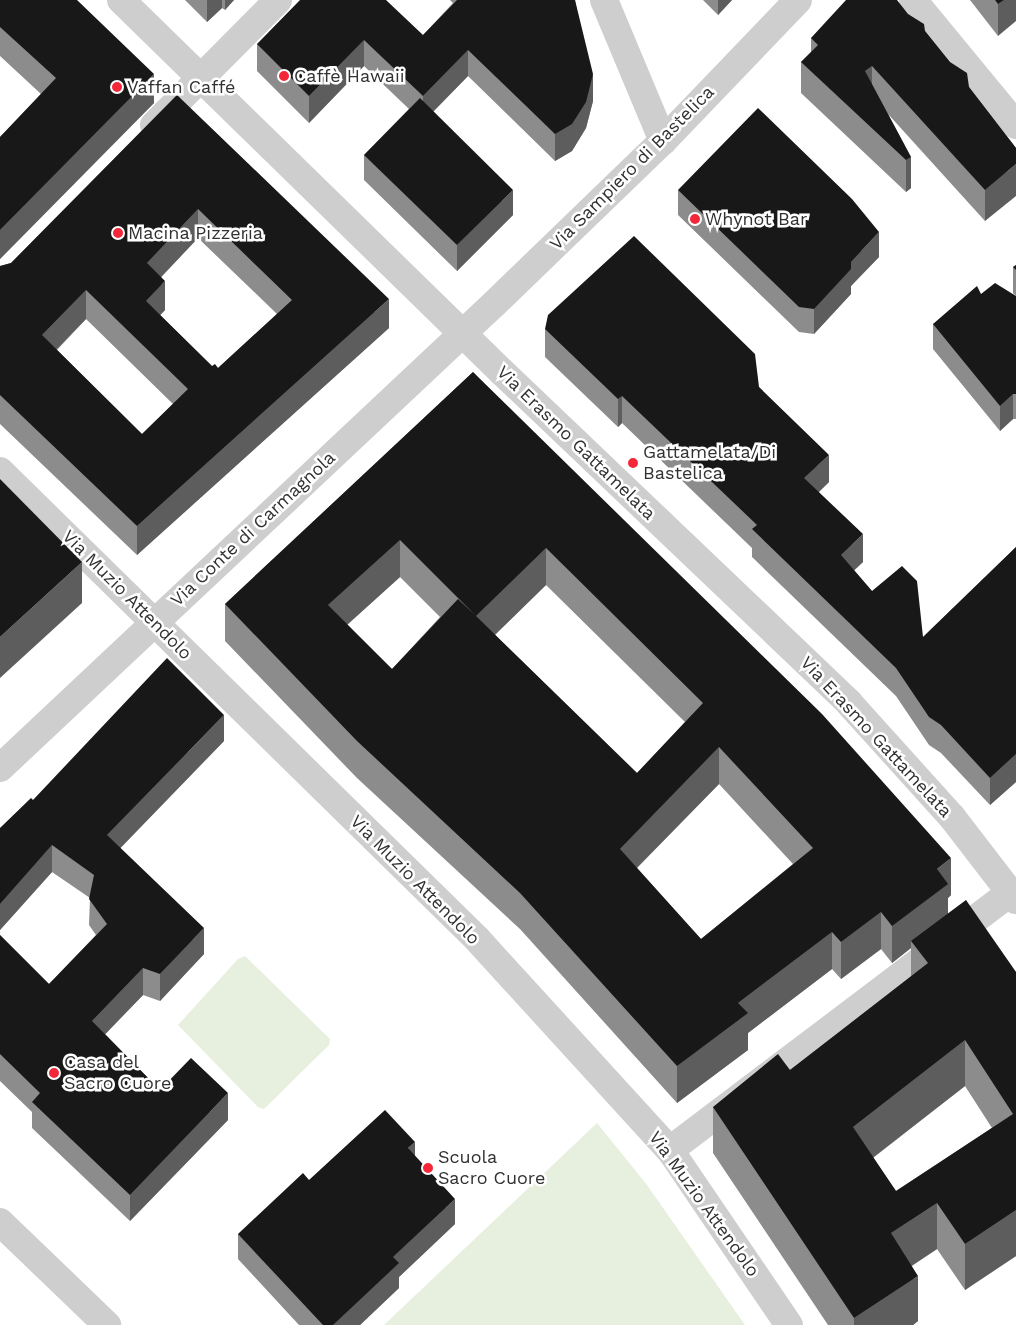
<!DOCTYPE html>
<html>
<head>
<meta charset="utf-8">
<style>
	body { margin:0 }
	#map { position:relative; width:1016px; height:1325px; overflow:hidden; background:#fff; font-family:"Work Sans",sans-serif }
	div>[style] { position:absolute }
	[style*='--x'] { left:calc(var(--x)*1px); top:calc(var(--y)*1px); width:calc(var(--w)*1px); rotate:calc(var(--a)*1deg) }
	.green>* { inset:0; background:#e7efde }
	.street>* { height:28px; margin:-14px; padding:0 14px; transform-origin:14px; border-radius:14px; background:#cecece }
	.wall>* { inset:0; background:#8c8c8c }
	.shaded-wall>* { inset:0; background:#5d5d5d }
	.building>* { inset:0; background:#181818 }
	.dots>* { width:14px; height:14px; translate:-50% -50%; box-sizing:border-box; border:2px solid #fff; border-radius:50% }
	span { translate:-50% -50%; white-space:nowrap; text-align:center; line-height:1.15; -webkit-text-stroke:5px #fff; paint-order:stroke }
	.poi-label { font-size:18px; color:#313131 }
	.left { translate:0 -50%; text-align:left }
	.street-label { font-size:18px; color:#313131 }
</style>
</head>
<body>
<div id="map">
	<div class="green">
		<i style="clip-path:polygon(245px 956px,330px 1039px,329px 1045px,264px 1109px,258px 1107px,178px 1025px,238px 959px)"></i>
		<i style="clip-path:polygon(597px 1123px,647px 1185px,745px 1325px,384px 1325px)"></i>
	</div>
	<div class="street">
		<i style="--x:121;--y:0;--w:532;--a:44.32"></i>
		<i style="--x:502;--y:372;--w:480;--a:43.6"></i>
		<i style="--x:849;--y:703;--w:154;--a:47.9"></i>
		<i style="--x:952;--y:817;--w:105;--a:52.4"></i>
		<i style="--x:604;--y:0;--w:153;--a:67.3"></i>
		<i style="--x:913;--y:0;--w:162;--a:50.5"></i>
		<i style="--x:154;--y:125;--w:176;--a:-45.2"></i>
		<i style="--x:0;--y:471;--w:668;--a:44.45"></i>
		<i style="--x:477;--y:939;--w:286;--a:47.6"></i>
		<i style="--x:670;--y:1150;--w:212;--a:55.8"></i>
		<i style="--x:0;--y:768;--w:679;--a:-43.21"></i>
		<i style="--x:495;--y:303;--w:233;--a:-44"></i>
		<i style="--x:663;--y:141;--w:195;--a:-46.2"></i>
		<i style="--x:670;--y:1150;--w:426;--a:-37.1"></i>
		<i style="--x:0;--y:1222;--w:149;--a:43.9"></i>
	</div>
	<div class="wall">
		<i style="clip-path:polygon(0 0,154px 103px,0 259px,0 137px,41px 94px,0 56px)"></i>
		<i style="clip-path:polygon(185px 0,234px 0,225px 10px,222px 8px,207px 22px)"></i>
		<i style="clip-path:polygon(450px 0,575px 0,593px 101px,586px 128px,572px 151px,555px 161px,468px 76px,433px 112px,513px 215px,457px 271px,364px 180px,364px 155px,409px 109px,364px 66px,309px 123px,257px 71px,257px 44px,423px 35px,453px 3px)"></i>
		<i style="clip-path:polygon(703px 0,732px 0,718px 15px)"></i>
		<i style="clip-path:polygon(970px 0,1016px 0,998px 36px)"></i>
		<i style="clip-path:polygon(908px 14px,925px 31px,969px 87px,1016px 148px,985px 221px,888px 114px,911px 157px,911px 188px,906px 192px,801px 93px,801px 62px,811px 52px,811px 38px)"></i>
		<i style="clip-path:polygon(evenodd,177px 95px,389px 328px,137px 555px,0 424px,0 266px,11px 263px,177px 95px,198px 238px,277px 314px,218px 368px,212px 366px,160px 315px,165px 310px,161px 277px,198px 238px,177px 95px,86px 319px,173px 404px,142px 434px,57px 350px,86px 319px)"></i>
		<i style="clip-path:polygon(678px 190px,879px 257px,851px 286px,851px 294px,814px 334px,799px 332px,678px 215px)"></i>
		<i style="clip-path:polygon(1016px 265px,1016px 296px,1013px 293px,1013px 267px)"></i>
		<i style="clip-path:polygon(981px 294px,1016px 296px,1016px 419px,1013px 419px,1000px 431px,933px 349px,933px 324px)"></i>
		<i style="clip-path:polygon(545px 329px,759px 387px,829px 482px,819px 492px,863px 562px,854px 570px,872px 591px,923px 637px,1016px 547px,1016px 782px,990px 805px,941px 753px,929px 745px,896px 696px,752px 557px,752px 548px,622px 423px,618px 427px,545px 357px)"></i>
		<i style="clip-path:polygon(evenodd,473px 372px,951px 895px,948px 898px,948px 914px,1016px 972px,1016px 1256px,965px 1290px,937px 1249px,912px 1266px,918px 1321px,913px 1325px,828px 1325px,713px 1153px,713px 1107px,790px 1070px,911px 977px,911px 948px,892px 963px,881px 949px,841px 979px,832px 969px,748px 1033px,748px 1050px,677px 1103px,520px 929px,357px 778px,225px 641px,225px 604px,473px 372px,400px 577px,440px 617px,392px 669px,347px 625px,400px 577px,473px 372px,546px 585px,685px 722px,637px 773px,495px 635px,546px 585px,473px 372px,719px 784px,793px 864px,701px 939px,637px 868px,719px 784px,473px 372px,965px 1086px,992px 1128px,896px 1191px,873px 1158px,965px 1086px)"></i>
		<i style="clip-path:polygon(224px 741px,120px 848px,204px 954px,160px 1001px,143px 995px,105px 1034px,160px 1090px,228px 1120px,130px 1221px,32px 1128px,32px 1112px,0 1081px,0 935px,49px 984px,96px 935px,89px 925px,90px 898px,52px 872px,0 930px,0 828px,33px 800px)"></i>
		<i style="clip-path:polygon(415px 1156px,455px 1224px,399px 1277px,399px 1288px,360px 1325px,299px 1325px,238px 1259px,238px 1234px,309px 1180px)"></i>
	</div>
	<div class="shaded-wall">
		<i style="clip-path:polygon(207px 0,222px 0,222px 8px,207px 22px)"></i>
		<i style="clip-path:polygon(225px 0,234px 0,225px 10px)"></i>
		<i style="clip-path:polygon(718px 0,732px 0,718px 15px)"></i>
		<i style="clip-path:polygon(1004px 0,1016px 0,1016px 21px,998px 36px,998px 4px)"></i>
		<i style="clip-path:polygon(364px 40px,364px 66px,309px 123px,309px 96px)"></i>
		<i style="clip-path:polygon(468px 50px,468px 76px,423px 122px,423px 96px)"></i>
		<i style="clip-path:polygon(872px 66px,872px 97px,865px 71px)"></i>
		<i style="clip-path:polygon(154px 74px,154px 103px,0 259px,0 230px)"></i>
		<i style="clip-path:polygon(593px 74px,593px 101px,586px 128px,572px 151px,555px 161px,555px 134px)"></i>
		<i style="clip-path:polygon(911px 157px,911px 188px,906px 192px,906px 160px)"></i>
		<i style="clip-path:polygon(1016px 164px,1016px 196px,985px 221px,985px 190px)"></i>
		<i style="clip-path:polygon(513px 190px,513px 215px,457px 271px,457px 245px)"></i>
		<i style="clip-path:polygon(198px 209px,198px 238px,147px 292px,147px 263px)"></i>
		<i style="clip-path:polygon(879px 232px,879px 257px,851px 286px,851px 294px,814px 334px,814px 309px,851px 262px)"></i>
		<i style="clip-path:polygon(165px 281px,165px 310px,146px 330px,146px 301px)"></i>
		<i style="clip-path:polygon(86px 290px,86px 319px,42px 364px,42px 335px)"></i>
		<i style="clip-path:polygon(389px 299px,389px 328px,137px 555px,137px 526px)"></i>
		<i style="clip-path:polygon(1013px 394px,1013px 419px,1000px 431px,1000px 406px)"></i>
		<i style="clip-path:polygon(622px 396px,622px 423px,618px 427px,618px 399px)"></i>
		<i style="clip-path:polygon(829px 455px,829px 482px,804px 506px,804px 478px)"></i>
		<i style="clip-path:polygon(863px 534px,863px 562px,841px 583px,841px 555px)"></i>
		<i style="clip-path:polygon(400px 540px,400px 577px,328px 642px,328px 605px)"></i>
		<i style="clip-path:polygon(546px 548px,546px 585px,476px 653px,476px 616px)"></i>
		<i style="clip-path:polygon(82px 562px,82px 603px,0 678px,0 637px)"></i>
		<i style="clip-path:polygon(224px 715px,224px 741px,107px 862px,107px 835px)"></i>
		<i style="clip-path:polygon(719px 747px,719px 784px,620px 885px,620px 849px)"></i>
		<i style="clip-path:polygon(1016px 754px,1016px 782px,990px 805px,990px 778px)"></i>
		<i style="clip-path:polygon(52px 845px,52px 872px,0 930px,0 904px)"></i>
		<i style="clip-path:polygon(951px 858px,951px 895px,948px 898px,948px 921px,911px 941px,911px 948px,892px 963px,892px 926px,937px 869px)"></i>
		<i style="clip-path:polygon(881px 912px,881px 949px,841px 979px,841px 942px)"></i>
		<i style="clip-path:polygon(204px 928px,204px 954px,160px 1001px,160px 974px)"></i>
		<i style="clip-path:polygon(832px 932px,832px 969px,748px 1033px,748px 1050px,677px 1103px,677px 1066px,738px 1003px)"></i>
		<i style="clip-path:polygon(143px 968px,143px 995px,92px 1048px,92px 1021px)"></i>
		<i style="clip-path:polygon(965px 1040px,965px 1086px,853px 1173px,853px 1127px)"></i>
		<i style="clip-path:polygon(228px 1093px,228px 1120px,130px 1221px,130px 1195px)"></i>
		<i style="clip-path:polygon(415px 1142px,415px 1167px,408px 1148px)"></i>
		<i style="clip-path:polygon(455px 1199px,455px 1224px,399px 1277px,399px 1288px,360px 1325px,333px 1325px,393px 1257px)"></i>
		<i style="clip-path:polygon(937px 1203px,937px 1249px,891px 1279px,891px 1233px)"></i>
		<i style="clip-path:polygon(1016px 1210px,1016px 1256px,965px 1290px,965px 1244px)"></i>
		<i style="clip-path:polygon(918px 1276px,918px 1321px,913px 1325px,854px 1325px,854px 1318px)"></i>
	</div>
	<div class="building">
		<i style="clip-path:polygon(0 0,77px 0,154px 74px,0 230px,0 137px,56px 78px,0 27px)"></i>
		<i style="clip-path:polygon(300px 0,386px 0,423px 35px,457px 0,575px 0,593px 74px,586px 102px,572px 124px,555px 134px,468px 50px,423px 96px,364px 40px,309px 96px,257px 44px)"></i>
		<i style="clip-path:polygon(846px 0,897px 0,908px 14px,924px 24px,925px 31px,950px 62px,967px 73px,969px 87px,1016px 148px,1016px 164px,985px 190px,872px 66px,865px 71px,911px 157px,906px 160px,801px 62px,818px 45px,811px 38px)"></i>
		<i style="clip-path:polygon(995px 0,1004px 0,998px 4px)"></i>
		<i style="clip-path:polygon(evenodd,177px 95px,389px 299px,137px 526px,0 395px,0 266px,11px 263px,177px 95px,198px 209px,292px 300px,218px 368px,215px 364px,212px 366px,146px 301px,165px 281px,147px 263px,198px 209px,177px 95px,86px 290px,188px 389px,142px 434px,42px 335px,86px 290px)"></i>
		<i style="clip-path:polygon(420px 98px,513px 190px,457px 245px,364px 155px)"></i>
		<i style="clip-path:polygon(758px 108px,852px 199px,879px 232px,851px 262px,851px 269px,814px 309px,799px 307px,678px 190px)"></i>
		<i style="clip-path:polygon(634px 236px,755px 354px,759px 387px,829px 455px,804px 478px,863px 534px,841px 555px,872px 591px,902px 566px,917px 581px,923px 637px,1016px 547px,1016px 754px,990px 778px,941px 725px,929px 717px,896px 668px,752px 529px,757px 525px,622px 396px,618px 399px,545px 329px,548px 315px)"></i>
		<i style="clip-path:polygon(1016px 265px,1016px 270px,1013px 267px)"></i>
		<i style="clip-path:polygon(995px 283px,1016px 296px,1016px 394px,1013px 394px,1000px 406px,933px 324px,977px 286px,981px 294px)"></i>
		<i style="clip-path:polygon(evenodd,473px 372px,822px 714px,951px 858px,937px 869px,948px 884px,892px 926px,881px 912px,841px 942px,832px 932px,738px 1003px,748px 1013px,677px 1066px,520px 893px,357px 741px,225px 604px,473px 372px,400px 540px,476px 616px,458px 599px,392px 669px,328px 605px,400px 540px,473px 372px,546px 548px,703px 703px,637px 773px,476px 616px,546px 548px,473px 372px,719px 747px,813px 848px,701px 939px,620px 849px,719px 747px)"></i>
		<i style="clip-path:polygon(0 479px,82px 562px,0 637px)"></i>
		<i style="clip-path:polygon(167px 658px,224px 715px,107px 835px,204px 928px,160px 974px,143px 968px,92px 1021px,160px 1090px,191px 1058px,228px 1093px,130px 1195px,32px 1102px,40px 1093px,0 1054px,0 935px,49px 984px,107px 924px,89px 899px,94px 875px,52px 845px,0 904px,0 828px,31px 798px,33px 800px)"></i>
		<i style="clip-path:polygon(evenodd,966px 900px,1016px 972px,1016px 1210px,965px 1244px,937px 1203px,891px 1233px,918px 1276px,854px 1318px,713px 1107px,778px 1054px,790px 1070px,928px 963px,911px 941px,966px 900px,965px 1040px,1013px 1114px,896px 1191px,853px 1127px,965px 1040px)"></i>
		<i style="clip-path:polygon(385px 1110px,415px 1142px,408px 1148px,455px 1199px,393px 1257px,399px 1263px,333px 1325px,323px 1325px,238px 1234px,303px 1173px,309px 1180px)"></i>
	</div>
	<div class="dots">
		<i style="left:284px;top:76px;background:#f42739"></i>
		<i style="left:117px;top:87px;background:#f42739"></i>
		<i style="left:695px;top:219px;background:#f42739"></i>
		<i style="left:118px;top:233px;background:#f42739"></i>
		<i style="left:633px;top:463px;background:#f42739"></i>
		<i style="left:54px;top:1073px;background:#f42739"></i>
		<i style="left:428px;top:1168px;background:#f42739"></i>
	</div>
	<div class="poi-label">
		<span class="left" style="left:294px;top:76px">Caffè Hawaii</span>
		<span class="left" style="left:127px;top:87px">Vaffan Caffé</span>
		<span class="left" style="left:705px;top:219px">Whynot Bar</span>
		<span class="left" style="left:128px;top:233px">Macina Pizzeria</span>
		<span class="left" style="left:643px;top:463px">Gattamelata/Di<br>Bastelica</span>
		<span class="left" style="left:64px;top:1073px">Casa del<br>Sacro Cuore</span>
		<span class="left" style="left:438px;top:1168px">Scuola<br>Sacro Cuore</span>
	</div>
	<div class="street-label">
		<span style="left:632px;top:168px;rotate:-45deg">Via Sampiero di Bastelica</span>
		<span style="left:576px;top:443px;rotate:44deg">Via Erasmo Gattamelata</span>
		<span style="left:253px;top:529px;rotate:-43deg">Via Conte di Carmagnola</span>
		<span style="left:127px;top:595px;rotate:45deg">Via Muzio Attendolo</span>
		<span style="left:876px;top:737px;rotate:47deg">Via Erasmo Gattamelata</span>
		<span style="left:415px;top:880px;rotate:45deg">Via Muzio Attendolo</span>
		<span style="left:704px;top:1204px;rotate:54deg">Via Muzio Attendolo</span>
	</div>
</div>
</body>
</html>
